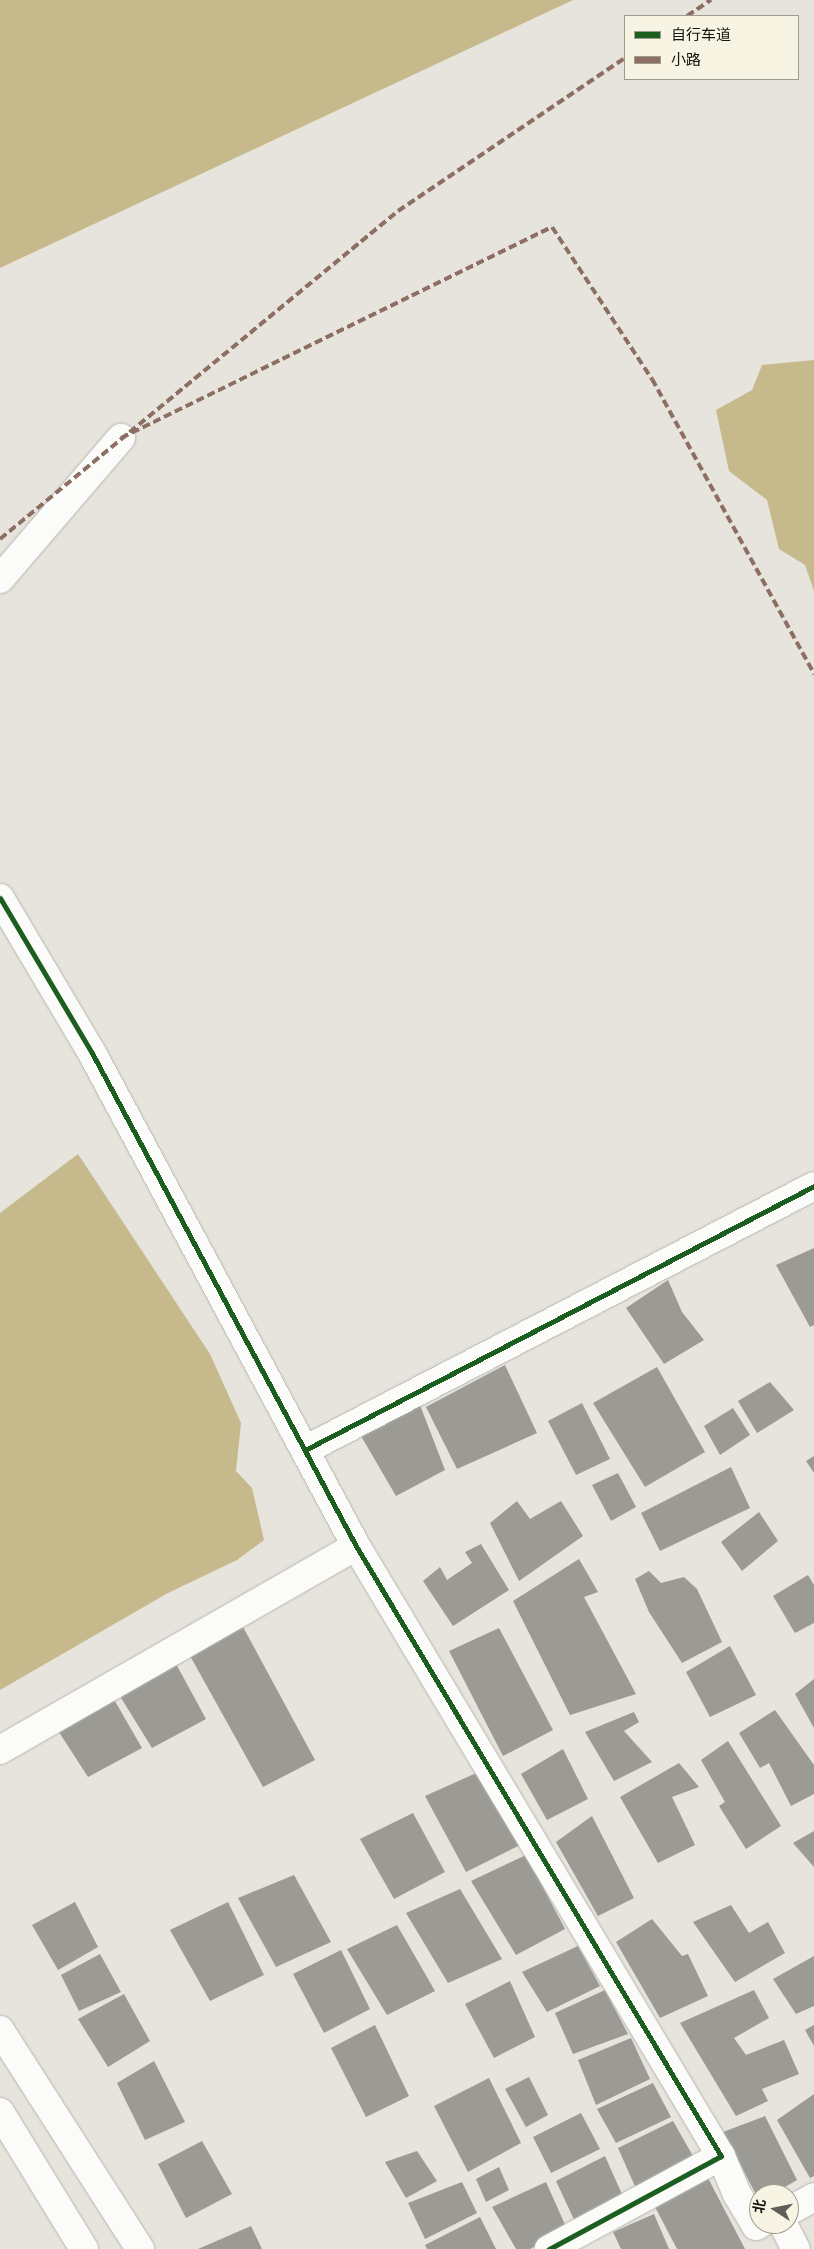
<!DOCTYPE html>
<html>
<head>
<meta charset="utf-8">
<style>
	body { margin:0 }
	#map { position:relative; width:814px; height:2249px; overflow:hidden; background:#e6e4dc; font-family:"Source Sans 3","Noto Sans SC",sans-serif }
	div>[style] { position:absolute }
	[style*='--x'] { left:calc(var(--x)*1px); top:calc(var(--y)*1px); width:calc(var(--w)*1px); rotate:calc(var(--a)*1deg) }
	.water>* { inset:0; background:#c6ba8c }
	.building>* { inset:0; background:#9b9a94 }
	.roads { filter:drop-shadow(0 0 1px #b9b7b1) drop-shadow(0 0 1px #b9b7b1) }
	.street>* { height:28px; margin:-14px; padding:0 14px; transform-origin:14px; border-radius:14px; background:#fbfbfa }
	.quiet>* { height:4px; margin-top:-2px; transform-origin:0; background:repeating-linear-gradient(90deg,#8d6e63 0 8px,transparent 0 12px) }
	.cycleway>* { height:5px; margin:-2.5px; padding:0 2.5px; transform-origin:2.5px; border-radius:2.5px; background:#1b5e20 }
	span { translate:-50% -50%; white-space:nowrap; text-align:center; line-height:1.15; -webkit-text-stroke:5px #f8f4e4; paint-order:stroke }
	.legend { position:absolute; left:624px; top:15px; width:175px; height:65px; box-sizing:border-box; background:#f8f4e4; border:1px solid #9e9b8f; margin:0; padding:6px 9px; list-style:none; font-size:15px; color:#171510 }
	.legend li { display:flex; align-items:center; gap:10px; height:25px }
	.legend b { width:25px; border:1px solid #9e9b8f }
	.north { position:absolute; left:749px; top:2184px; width:50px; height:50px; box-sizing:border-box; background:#f8f4e4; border:1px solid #9e9b8f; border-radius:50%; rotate:281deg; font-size:14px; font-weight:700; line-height:20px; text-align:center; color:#171510 }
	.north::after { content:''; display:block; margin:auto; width:18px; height:22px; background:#5f5d57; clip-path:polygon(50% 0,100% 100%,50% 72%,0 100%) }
</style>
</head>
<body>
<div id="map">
	<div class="water">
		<i style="clip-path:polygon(0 0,573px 0,0 268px)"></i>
		<i style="clip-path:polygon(814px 360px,814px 591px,805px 565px,779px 549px,767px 500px,729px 471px,716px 410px,752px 390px,762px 365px)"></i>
		<i style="clip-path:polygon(78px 1154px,210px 1354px,241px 1423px,236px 1471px,252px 1488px,264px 1540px,237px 1560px,168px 1593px,0 1690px,0 1213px)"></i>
	</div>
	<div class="building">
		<i style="clip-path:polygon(814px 1248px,814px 1325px,810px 1327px,776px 1265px)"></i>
		<i style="clip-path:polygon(668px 1280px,682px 1312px,704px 1340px,664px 1364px,626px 1308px)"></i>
		<i style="clip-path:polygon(505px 1365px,537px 1433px,457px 1469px,426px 1407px)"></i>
		<i style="clip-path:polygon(657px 1367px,705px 1452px,645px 1487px,593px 1403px)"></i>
		<i style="clip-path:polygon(770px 1382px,794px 1410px,757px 1433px,738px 1401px)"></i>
		<i style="clip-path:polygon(582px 1403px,610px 1459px,576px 1475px,548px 1421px)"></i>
		<i style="clip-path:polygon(420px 1405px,445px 1470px,396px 1496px,361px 1436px)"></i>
		<i style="clip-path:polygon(733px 1408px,750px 1435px,720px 1455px,704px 1426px)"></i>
		<i style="clip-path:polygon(814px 1456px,814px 1473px,806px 1461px)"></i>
		<i style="clip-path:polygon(731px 1467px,750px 1508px,660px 1551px,641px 1513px)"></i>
		<i style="clip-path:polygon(618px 1473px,636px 1507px,611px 1521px,592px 1485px)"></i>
		<i style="clip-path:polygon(517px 1501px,530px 1519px,561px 1501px,583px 1536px,519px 1581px,490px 1523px)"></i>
		<i style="clip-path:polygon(759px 1512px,778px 1541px,742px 1571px,721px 1542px)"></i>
		<i style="clip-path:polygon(481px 1544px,509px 1590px,453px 1626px,423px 1581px,440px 1567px,447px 1580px,472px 1563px,465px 1552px)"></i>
		<i style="clip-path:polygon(579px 1559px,598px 1592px,584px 1597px,636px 1694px,570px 1715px,513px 1601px)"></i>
		<i style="clip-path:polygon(649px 1571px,661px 1583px,684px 1577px,697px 1589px,722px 1642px,682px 1663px,649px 1612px,635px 1579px)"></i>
		<i style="clip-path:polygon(808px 1575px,814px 1585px,814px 1623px,795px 1633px,773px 1596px)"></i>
		<i style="clip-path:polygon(242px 1625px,315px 1760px,263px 1787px,189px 1654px)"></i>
		<i style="clip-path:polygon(499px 1628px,553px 1730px,503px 1756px,449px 1651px)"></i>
		<i style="clip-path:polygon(730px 1646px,756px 1695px,710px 1717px,686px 1672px)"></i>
		<i style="clip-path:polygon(175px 1662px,206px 1719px,152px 1748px,118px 1693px)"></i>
		<i style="clip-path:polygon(814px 1679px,814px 1728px,795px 1694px)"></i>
		<i style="clip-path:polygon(112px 1696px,142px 1748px,88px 1777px,57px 1729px)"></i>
		<i style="clip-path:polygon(775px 1710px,814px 1765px,814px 1794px,791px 1806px,769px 1763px,760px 1768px,739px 1733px)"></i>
		<i style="clip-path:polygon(634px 1712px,639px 1722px,624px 1731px,652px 1762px,614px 1781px,585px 1732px)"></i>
		<i style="clip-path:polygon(728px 1741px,781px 1826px,746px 1849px,719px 1806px,725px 1802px,701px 1760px)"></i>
		<i style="clip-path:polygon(563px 1749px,588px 1799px,547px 1820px,521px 1774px)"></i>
		<i style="clip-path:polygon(679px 1763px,699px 1787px,672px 1797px,695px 1845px,658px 1863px,620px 1797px)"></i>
		<i style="clip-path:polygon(483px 1770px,524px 1843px,466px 1872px,425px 1796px)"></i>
		<i style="clip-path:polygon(413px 1813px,445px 1872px,394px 1899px,360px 1839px)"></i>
		<i style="clip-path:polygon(592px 1816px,634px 1898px,598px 1916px,556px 1842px)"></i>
		<i style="clip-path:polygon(814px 1831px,814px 1867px,793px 1843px)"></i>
		<i style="clip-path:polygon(526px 1855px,565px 1929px,516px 1955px,471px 1881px)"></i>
		<i style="clip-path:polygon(294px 1875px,331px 1942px,276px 1967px,238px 1898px)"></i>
		<i style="clip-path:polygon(460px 1889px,502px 1959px,448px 1983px,406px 1913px)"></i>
		<i style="clip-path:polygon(75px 1902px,98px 1947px,58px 1970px,32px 1925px)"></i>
		<i style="clip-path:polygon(228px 1902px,264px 1975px,210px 2001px,170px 1930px)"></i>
		<i style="clip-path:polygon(731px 1905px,749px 1933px,768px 1922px,785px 1953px,735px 1982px,693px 1922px)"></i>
		<i style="clip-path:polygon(652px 1919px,682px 1956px,688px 1954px,708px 1996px,660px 2018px,616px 1942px)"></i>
		<i style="clip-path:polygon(397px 1925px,435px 1991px,387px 2015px,347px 1949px)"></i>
		<i style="clip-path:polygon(578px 1946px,600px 1986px,547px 2012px,522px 1972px)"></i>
		<i style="clip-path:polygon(341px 1950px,370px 2009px,324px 2033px,293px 1974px)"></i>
		<i style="clip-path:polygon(100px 1954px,121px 1992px,79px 2011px,61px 1975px)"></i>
		<i style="clip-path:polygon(814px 1956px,814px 2006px,796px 2014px,773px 1979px)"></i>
		<i style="clip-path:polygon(510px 1981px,535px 2037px,494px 2058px,465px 2004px)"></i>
		<i style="clip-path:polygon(605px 1990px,628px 2034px,573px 2054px,555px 2013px)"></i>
		<i style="clip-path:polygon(754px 1990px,769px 2018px,734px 2038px,746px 2055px,784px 2040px,799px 2074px,762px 2089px,768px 2101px,736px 2116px,680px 2023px)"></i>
		<i style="clip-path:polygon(124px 1994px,150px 2041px,108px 2067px,78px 2019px)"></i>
		<i style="clip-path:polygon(375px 2025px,409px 2096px,366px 2117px,331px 2048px)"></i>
		<i style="clip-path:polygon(814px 2025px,814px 2046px,805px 2030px)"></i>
		<i style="clip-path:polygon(631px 2038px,650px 2079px,596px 2105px,578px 2060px)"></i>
		<i style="clip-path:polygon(154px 2061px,185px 2122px,145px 2140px,117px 2083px)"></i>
		<i style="clip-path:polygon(529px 2077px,548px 2115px,526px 2127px,505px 2089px)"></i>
		<i style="clip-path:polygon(489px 2078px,521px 2143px,468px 2172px,434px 2106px)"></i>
		<i style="clip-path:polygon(653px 2083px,671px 2117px,616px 2143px,597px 2109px)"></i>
		<i style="clip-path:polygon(814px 2094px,814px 2176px,810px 2178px,777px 2120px)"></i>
		<i style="clip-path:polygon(581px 2113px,600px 2149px,551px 2173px,533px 2137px)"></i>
		<i style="clip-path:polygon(765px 2116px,797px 2180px,773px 2194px,759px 2194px,759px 2200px,723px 2132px)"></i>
		<i style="clip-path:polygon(673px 2121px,697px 2163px,638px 2193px,618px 2148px)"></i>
		<i style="clip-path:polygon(202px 2141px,232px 2194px,186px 2218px,158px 2164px)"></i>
		<i style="clip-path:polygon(417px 2151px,437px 2181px,406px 2198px,385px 2162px)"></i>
		<i style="clip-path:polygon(605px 2156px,625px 2201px,577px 2226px,556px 2181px)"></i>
		<i style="clip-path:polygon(499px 2167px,509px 2190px,486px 2202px,476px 2179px)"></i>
		<i style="clip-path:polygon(708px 2178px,745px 2249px,677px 2249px,654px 2205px)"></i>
		<i style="clip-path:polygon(462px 2182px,477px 2213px,425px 2239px,408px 2203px)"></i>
		<i style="clip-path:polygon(546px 2182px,567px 2229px,530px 2249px,516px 2249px,492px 2207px)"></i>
		<i style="clip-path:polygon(654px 2214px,669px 2249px,621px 2249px,613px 2232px)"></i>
		<i style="clip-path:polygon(480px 2217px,496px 2249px,427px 2249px,425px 2245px)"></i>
		<i style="clip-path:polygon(251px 2226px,262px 2249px,198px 2249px)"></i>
	</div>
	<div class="roads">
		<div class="street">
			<i style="--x:0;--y:579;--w:186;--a:-49.4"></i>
			<i style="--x:0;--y:898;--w:180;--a:59.3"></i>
			<i style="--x:92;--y:1053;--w:559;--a:61.83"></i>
			<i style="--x:356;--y:1546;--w:711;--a:59.11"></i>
			<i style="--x:721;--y:2156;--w:196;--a:151.6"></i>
			<i style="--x:305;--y:1450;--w:573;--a:-27.41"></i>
			<i style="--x:0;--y:1750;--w:410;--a:-29.8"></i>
			<i style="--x:0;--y:2030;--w:260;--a:57.4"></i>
			<i style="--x:0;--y:2112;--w:161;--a:58.5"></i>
			<i style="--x:721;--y:2156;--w:41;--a:67.2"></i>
			<i style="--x:737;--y:2194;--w:37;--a:59"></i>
			<i style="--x:756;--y:2226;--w:4;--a:-27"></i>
			<i style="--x:789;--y:2211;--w:29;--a:-29"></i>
			<i style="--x:783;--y:2224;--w:28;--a:63"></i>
		</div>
	</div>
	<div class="quiet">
		<i style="--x:687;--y:16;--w:29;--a:-34"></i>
		<i style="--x:121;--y:438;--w:480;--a:-26.1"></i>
		<i style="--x:552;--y:227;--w:182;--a:56.7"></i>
		<i style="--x:652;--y:379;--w:337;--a:61.2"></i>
		<i style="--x:0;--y:539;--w:516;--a:-39.49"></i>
		<i style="--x:398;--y:211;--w:274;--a:-34"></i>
	</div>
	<div class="cycleway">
		<i style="--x:0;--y:898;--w:180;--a:59.3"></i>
		<i style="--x:92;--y:1053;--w:559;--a:61.83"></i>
		<i style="--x:356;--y:1546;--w:711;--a:59.11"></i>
		<i style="--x:721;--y:2156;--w:196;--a:151.6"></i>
		<i style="--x:305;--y:1450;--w:573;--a:-27.41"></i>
	</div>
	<ul class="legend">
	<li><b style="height:6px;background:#1b5e20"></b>自行车道</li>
	<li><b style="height:6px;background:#8d6e63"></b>小路</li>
	</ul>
	<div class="north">北</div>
</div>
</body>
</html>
